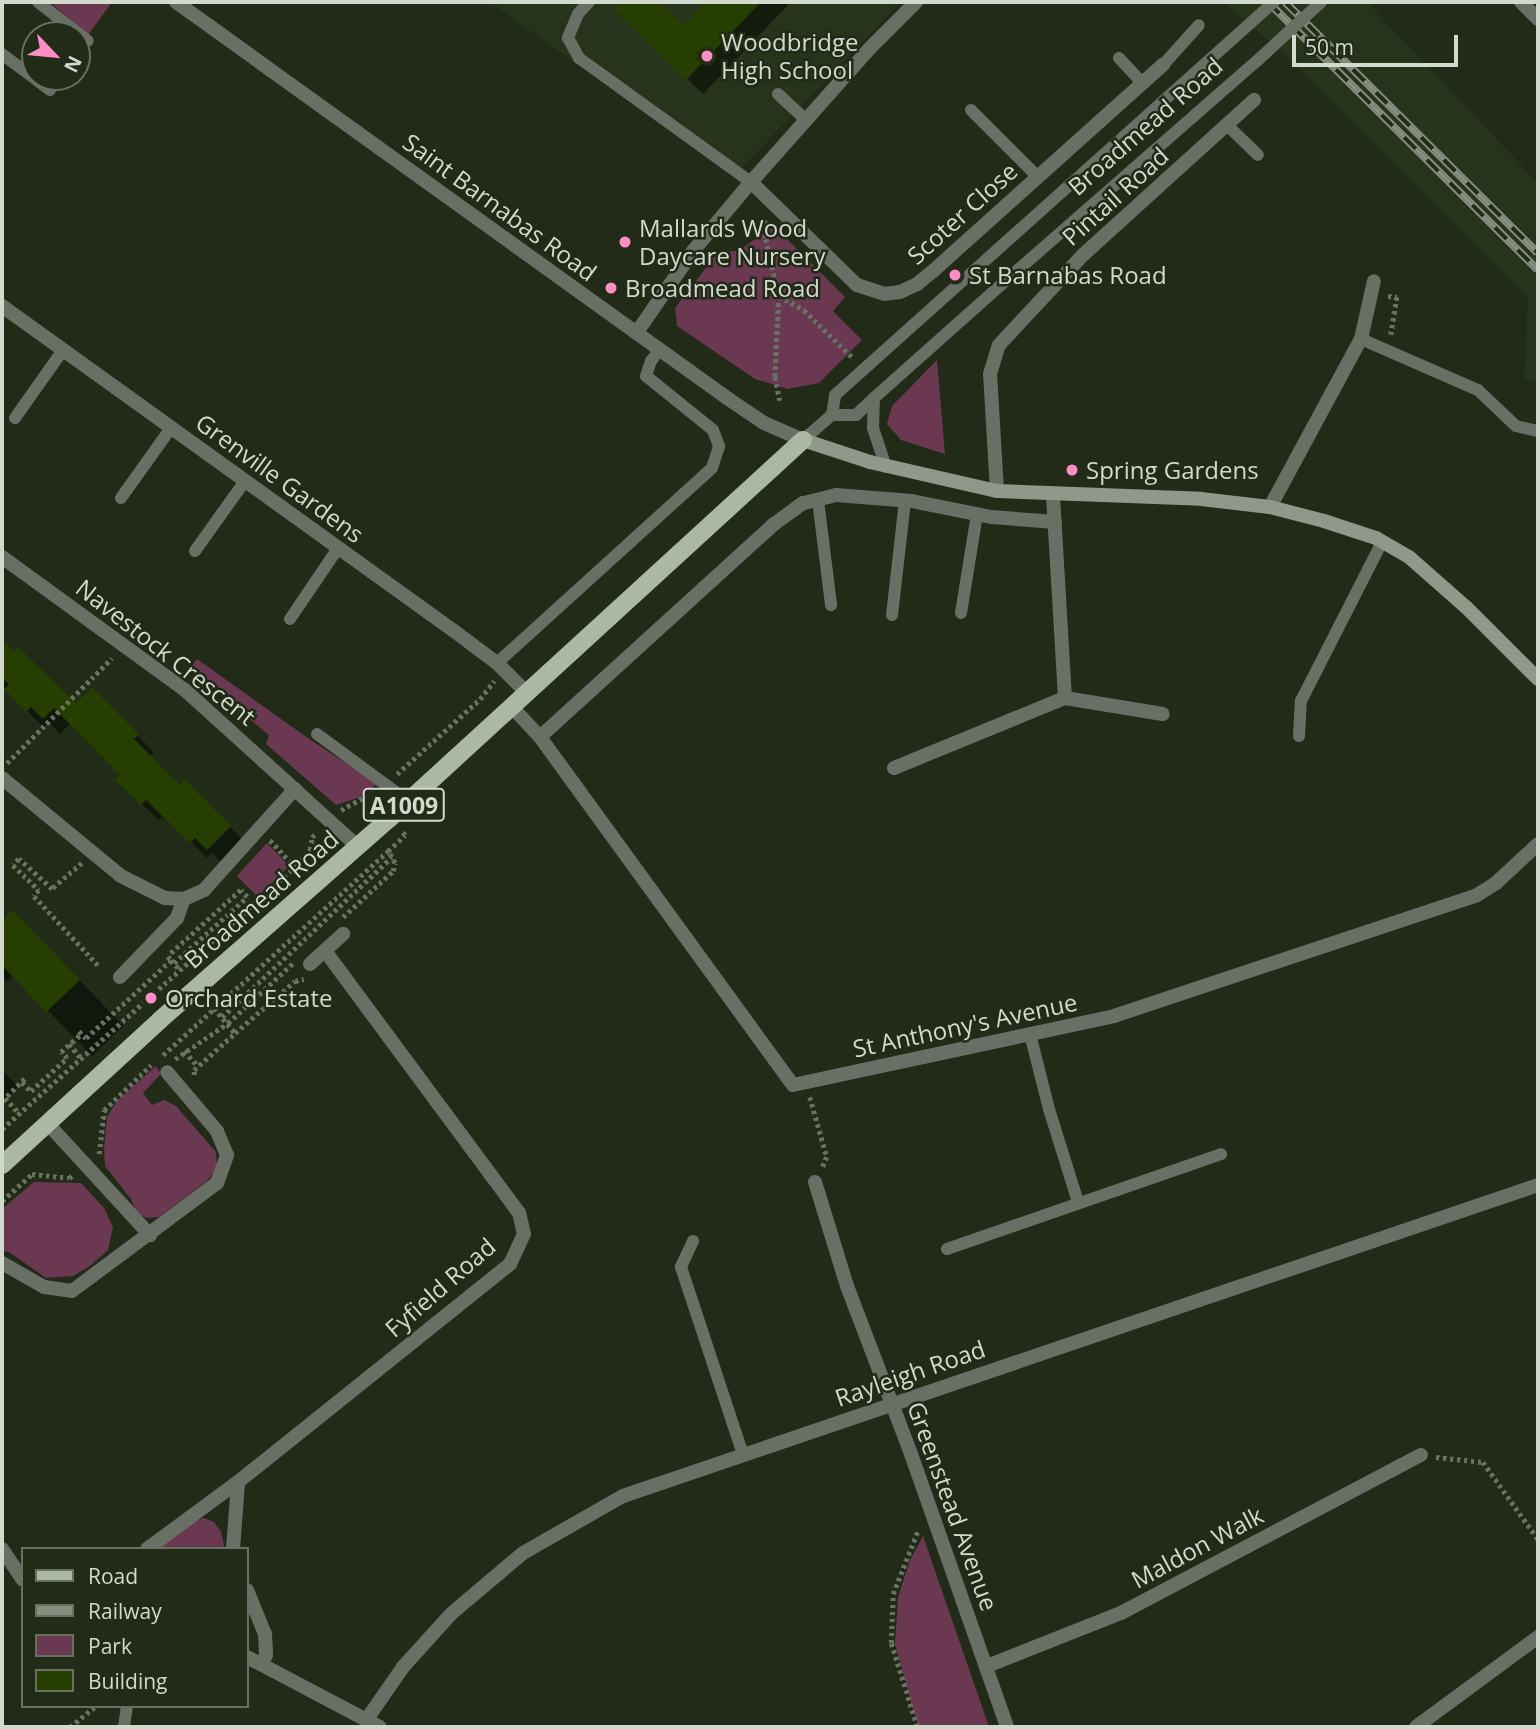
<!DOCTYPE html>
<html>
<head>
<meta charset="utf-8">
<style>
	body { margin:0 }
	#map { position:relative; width:1540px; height:1729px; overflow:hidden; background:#212b18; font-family:"Open Sans",sans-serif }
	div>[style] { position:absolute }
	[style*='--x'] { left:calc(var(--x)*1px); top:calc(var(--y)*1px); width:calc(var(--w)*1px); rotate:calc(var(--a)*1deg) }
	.built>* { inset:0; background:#27331a }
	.green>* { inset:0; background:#6b3851 }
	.shadow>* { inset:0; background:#0007 }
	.building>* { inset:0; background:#263f01 }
	.path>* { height:4.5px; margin-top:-2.25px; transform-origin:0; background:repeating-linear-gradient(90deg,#697262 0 3.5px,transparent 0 7px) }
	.lane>* { height:12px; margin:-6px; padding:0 6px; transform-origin:6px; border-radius:6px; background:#6a6f66 }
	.street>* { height:14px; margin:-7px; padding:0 7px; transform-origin:7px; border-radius:7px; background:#6a6f66 }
	.secondary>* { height:14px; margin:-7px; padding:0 7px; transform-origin:7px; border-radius:7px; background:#909889 }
	.primary>* { height:18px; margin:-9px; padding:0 9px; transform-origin:9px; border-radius:9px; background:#adb8a4 }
	.rail>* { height:8px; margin-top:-4px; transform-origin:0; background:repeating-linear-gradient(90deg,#212b18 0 16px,#868e7f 0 32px); box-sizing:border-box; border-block:2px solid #868e7f }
	.lane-bridge>* { height:12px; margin:-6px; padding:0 6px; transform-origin:6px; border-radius:6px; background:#6a6f66 }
	.dots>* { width:19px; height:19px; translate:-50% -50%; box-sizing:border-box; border:4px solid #212b18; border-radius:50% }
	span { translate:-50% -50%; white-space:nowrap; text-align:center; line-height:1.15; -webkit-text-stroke:5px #212b18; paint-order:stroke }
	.shield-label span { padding:2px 5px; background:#212b18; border:2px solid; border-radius:5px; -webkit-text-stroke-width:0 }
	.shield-label { font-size:23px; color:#d2d9cd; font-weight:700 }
	.poi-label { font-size:24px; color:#d2d9cd }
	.left { translate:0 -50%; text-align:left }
	.street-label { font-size:24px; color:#d2d9cd }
	.frame { position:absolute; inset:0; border:4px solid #d2d9cd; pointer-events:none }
	.legend { position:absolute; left:21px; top:1547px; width:228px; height:161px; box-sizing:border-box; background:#212b18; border:2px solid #687160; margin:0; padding:9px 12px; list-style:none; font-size:21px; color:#d2d9cd }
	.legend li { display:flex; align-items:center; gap:14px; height:35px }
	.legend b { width:35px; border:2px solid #687160 }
	.north { position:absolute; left:21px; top:21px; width:70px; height:70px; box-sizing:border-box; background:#212b18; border:2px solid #687160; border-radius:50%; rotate:116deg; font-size:19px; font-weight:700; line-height:28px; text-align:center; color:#d2d9cd }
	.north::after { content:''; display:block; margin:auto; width:24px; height:32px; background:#fb8fc5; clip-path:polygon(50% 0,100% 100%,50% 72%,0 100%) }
	.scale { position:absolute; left:1292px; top:35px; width:166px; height:32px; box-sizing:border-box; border:4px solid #d2d9cd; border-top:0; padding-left:9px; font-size:21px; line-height:24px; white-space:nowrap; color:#d2d9cd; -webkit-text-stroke:5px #212b18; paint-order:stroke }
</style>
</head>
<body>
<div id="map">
	<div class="built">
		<i style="clip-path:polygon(489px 2px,901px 2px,735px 175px)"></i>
		<i style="clip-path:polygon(1223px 2px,1367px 2px,1538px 183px,1538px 383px,1524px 378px,1528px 297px,1285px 54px)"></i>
	</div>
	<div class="green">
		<i style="clip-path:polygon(50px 2px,112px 2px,88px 35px)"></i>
		<i style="clip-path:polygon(774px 226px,845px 297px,833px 311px,862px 340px,819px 383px,788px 389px,755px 379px,677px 326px,675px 308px,718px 252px,738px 251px)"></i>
		<i style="clip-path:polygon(937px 360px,945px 454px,901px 440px,887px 424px,892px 406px)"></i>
		<i style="clip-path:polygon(197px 659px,305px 736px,377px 784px,361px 797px,336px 805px,266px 744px,269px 735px,189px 669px)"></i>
		<i style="clip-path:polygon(267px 843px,289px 866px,258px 897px,237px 876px)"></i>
		<i style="clip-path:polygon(156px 1066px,161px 1074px,143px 1093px,152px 1105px,164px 1100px,176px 1106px,216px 1152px,217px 1168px,207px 1181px,159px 1217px,146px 1218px,137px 1213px,131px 1199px,105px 1166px,104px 1149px,107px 1117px,117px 1101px)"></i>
		<i style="clip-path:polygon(34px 1182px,81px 1183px,104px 1208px,113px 1227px,108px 1250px,90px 1266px,73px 1276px,46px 1278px,9px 1252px,2px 1251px,2px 1209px)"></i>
		<i style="clip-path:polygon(204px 1518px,214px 1522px,221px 1532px,225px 1549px,157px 1549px,192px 1522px)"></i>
		<i style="clip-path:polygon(923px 1536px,989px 1727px,920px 1727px,917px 1723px,895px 1644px,898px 1597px,910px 1560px)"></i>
	</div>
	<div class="shadow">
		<i style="clip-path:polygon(625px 2px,658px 2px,684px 27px,708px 2px,791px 2px,703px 94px,616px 10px)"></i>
		<i style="clip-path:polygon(2px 642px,76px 705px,92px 689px,154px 752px,149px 757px,180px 787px,185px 782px,246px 843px,224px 865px,212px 853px,207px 858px,164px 815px,158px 820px,118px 780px,122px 775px,71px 723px,60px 734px,48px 722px,43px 727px,2px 685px)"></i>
		<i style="clip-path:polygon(2px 914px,58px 957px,123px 1026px,92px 1056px,14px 975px,7px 982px,2px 976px)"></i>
		<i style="clip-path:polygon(2px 1070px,18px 1086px,2px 1102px)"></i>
	</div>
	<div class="building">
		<i style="clip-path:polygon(622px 2px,660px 2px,684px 25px,706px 2px,761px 2px,686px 80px,614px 10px)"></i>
		<i style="clip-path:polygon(2px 639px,13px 651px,18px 647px,76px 703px,92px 687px,139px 734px,134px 739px,180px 785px,185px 779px,231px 826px,207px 850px,195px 838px,190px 843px,146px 800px,141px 805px,115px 780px,120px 775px,54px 708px,43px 719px,31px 707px,26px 712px,4px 689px,9px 685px,2px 677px)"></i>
		<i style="clip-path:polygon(13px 910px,80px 980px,46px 1012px,2px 965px,2px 921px)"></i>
	</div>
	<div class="path">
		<i style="--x:765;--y:220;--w:19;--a:87"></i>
		<i style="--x:766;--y:239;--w:58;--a:77.2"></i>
		<i style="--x:779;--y:296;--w:29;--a:29"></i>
		<i style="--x:804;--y:310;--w:67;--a:44.4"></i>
		<i style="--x:779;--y:296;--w:81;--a:92.8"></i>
		<i style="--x:775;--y:377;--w:24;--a:78"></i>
		<i style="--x:1388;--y:296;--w:9;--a:6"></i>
		<i style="--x:1397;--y:297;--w:38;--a:99"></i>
		<i style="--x:7;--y:763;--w:148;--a:-45"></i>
		<i style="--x:397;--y:774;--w:112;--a:-42.1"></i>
		<i style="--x:480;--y:699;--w:23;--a:-52"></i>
		<i style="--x:341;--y:810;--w:33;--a:-29"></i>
		<i style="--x:270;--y:840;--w:37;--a:47"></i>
		<i style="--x:82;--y:863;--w:40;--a:139"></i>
		<i style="--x:52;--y:889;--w:45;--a:-137.7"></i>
		<i style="--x:19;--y:859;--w:8;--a:135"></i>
		<i style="--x:13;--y:865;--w:36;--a:44"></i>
		<i style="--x:39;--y:890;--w:8;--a:130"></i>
		<i style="--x:34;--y:896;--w:94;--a:47.2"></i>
		<i style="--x:343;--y:917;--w:68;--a:-42.6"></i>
		<i style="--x:393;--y:871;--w:8;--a:-76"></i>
		<i style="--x:395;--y:863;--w:14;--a:-120"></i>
		<i style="--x:388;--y:851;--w:23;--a:-43"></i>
		<i style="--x:405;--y:835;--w:4;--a:-135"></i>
		<i style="--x:174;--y:963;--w:98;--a:-42.1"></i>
		<i style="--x:247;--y:897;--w:9;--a:-131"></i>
		<i style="--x:241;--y:890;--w:98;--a:137.9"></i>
		<i style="--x:168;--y:956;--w:5;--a:53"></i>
		<i style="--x:171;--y:960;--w:13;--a:48"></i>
		<i style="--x:214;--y:1008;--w:33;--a:50"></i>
		<i style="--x:222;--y:1017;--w:233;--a:-43.3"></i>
		<i style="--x:79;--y:1031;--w:10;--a:45"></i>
		<i style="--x:86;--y:1038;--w:115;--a:-42.5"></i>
		<i style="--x:69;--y:1044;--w:18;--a:49"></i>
		<i style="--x:184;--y:1051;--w:21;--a:47"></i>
		<i style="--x:163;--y:1055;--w:304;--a:-42.2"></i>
		<i style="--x:175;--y:1059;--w:64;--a:-34.2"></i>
		<i style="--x:228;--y:1023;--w:88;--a:-42.7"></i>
		<i style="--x:194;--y:1075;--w:5;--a:-90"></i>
		<i style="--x:194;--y:1070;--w:55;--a:-42.1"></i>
		<i style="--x:235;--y:1033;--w:79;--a:-40.9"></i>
		<i style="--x:295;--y:981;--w:9;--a:-13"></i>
		<i style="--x:22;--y:1082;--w:13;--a:45"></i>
		<i style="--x:31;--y:1091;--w:49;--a:-42.5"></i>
		<i style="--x:67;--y:1058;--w:8;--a:-135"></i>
		<i style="--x:61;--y:1052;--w:27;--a:-42"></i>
		<i style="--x:810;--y:1097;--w:62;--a:74.2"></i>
		<i style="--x:827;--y:1157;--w:12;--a:114"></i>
		<i style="--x:5;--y:1098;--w:22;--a:47"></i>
		<i style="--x:2;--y:1101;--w:34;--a:-45"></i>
		<i style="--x:2;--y:1129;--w:393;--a:-41.8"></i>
		<i style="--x:295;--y:867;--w:23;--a:-49"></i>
		<i style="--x:310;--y:850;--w:13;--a:-81"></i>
		<i style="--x:312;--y:837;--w:7;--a:-45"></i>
		<i style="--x:99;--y:1154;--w:44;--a:-83.5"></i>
		<i style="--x:104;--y:1110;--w:65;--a:-43.8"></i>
		<i style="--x:2;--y:1201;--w:40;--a:-42"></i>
		<i style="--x:32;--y:1174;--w:37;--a:6"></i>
		<i style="--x:69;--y:1178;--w:5;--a:-37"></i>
		<i style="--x:1436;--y:1457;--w:47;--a:6.1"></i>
		<i style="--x:1483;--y:1462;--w:95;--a:54.5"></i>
		<i style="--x:70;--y:1727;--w:33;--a:-39"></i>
		<i style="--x:917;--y:1727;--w:88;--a:-107.2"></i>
		<i style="--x:891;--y:1643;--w:49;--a:-87.7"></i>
		<i style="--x:893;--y:1594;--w:69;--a:-68.7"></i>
	</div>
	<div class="lane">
		<i style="--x:38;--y:2;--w:63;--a:38"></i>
		<i style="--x:589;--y:2;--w:16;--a:133"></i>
		<i style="--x:578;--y:14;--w:26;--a:113"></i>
		<i style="--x:568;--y:38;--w:23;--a:61"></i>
		<i style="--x:579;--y:58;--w:212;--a:35.8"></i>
		<i style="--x:2;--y:54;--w:60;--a:36.9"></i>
		<i style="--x:1119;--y:58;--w:34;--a:47"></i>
		<i style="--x:1164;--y:64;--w:52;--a:-48.1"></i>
		<i style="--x:778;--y:94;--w:38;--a:43"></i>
		<i style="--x:971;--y:110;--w:93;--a:45"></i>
		<i style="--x:1227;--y:125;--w:43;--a:44.1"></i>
		<i style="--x:1019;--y:269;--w:317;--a:-41.2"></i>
		<i style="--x:1361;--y:339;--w:128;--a:23.6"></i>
		<i style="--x:1478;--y:390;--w:52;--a:43.5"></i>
		<i style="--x:1516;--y:426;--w:23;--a:13"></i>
		<i style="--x:874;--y:398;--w:30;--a:92"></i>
		<i style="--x:873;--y:428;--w:41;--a:71.6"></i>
		<i style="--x:15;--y:418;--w:83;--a:-54.8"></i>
		<i style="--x:803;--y:440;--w:38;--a:-41"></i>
		<i style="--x:832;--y:415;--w:24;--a:0"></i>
		<i style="--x:856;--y:415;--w:25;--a:-43"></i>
		<i style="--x:121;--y:498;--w:86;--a:-54.5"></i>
		<i style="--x:818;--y:500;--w:106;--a:82.9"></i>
		<i style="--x:195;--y:551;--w:86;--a:-54.5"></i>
		<i style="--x:961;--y:613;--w:100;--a:-80.8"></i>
		<i style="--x:892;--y:615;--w:115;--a:-83.5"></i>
		<i style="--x:290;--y:619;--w:86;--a:-55.9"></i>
		<i style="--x:497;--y:663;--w:290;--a:-42.2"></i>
		<i style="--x:712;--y:468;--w:23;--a:-72"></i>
		<i style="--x:719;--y:446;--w:17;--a:-111"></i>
		<i style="--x:713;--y:430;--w:86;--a:-141.1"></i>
		<i style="--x:646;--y:376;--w:16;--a:-72"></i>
		<i style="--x:651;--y:361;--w:15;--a:-53"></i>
		<i style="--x:317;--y:734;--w:113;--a:36.4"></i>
		<i style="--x:1299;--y:736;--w:35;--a:-87"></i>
		<i style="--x:1301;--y:701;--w:178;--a:-63"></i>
		<i style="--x:1030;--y:1034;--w:77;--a:75.8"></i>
		<i style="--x:1049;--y:1109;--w:97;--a:72.7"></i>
		<i style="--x:693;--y:1241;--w:29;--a:115"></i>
		<i style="--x:681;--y:1267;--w:197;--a:71.7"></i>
		<i style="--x:947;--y:1249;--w:290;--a:-19.1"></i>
		<i style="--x:124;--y:1727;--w:21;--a:-82"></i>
	</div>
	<div class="street">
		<i style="--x:176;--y:2;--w:679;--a:35.7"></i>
		<i style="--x:727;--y:398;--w:45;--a:34"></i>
		<i style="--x:764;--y:423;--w:43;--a:23.6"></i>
		<i style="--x:1521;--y:2;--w:24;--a:45"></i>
		<i style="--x:751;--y:182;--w:148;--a:44.2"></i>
		<i style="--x:857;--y:285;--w:28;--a:18"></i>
		<i style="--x:884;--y:294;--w:16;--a:-7"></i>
		<i style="--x:900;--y:292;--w:19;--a:-25"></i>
		<i style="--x:917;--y:284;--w:21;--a:-39"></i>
		<i style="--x:933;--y:271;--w:310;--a:-41.9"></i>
		<i style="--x:2;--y:306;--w:557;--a:35.72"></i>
		<i style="--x:454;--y:631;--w:54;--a:36.7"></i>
		<i style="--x:497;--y:663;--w:42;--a:45"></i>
		<i style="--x:637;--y:332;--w:98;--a:-55.3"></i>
		<i style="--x:693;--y:251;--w:90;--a:-50"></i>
		<i style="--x:751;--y:182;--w:179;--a:-48.4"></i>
		<i style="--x:870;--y:48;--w:65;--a:-45"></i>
		<i style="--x:997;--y:491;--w:117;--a:-93.4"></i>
		<i style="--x:990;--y:374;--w:30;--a:-73"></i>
		<i style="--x:999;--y:345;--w:123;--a:-47"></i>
		<i style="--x:1083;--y:255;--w:231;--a:-42.2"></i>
		<i style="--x:1053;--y:496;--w:202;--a:86.6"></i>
		<i style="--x:1270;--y:507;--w:191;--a:-61.6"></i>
		<i style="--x:1361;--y:339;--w:59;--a:-77.4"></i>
		<i style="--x:1055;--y:522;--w:64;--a:-175.5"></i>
		<i style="--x:991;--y:517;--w:81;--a:-168.6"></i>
		<i style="--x:912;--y:501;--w:76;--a:-175.5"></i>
		<i style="--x:836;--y:495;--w:34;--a:166"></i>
		<i style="--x:803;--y:503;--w:36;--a:144"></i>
		<i style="--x:774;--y:524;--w:316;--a:137.7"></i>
		<i style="--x:540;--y:737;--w:430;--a:54"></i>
		<i style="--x:793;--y:1085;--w:328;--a:-12.1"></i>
		<i style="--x:1114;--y:1016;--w:383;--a:-18.4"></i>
		<i style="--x:1477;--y:895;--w:22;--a:-32"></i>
		<i style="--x:1496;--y:883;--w:57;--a:-42.9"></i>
		<i style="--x:2;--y:557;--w:226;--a:36"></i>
		<i style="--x:185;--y:690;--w:234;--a:42.2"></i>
		<i style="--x:512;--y:707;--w:41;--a:47"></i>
		<i style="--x:894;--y:768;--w:185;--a:-22.3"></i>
		<i style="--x:1065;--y:698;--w:99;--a:9.3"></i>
		<i style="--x:2;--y:778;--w:154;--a:39.5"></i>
		<i style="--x:121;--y:876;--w:49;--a:26.6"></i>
		<i style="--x:165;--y:898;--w:19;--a:3"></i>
		<i style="--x:310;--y:964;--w:45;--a:-42.3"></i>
		<i style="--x:120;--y:977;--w:82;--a:-46"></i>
		<i style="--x:177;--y:918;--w:20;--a:-70"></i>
		<i style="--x:184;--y:899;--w:22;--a:-24"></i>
		<i style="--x:204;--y:890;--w:136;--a:-48"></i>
		<i style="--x:48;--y:1124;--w:151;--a:47.4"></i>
		<i style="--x:815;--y:1182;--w:109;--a:72.9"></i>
		<i style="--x:847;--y:1286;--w:180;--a:69.1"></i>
		<i style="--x:911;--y:1454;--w:289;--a:70.6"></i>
		<i style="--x:2;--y:1263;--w:48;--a:29.7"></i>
		<i style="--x:44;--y:1287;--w:28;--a:8"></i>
		<i style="--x:72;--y:1291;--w:181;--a:-36.7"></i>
		<i style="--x:217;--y:1183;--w:30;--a:-70"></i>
		<i style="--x:227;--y:1155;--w:26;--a:-113"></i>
		<i style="--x:217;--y:1131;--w:77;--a:-130.3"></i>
		<i style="--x:2;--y:1549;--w:37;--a:56"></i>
		<i style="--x:147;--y:1549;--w:113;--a:-36.4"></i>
		<i style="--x:233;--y:1549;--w:67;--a:-85.7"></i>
		<i style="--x:238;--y:1482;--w:349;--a:-38.7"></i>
		<i style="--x:510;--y:1264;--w:33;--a:-65"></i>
		<i style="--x:524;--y:1234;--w:22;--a:-103"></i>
		<i style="--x:519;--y:1213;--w:326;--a:-126.5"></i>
		<i style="--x:247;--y:1590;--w:48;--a:67.8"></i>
		<i style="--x:265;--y:1634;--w:21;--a:87"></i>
		<i style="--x:266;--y:1655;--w:10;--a:114"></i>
		<i style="--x:247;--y:1657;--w:150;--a:27.8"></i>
		<i style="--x:987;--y:1666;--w:144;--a:-21.6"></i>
		<i style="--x:1121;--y:1613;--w:339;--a:-27.8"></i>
		<i style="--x:367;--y:1719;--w:63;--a:-55.3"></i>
		<i style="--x:403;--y:1667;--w:73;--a:-47.8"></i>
		<i style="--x:452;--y:1613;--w:93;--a:-40.2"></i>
		<i style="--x:523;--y:1553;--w:115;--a:-29.7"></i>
		<i style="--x:623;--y:1496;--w:966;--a:-18.77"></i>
		<i style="--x:1416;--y:1727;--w:152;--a:-36.4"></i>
	</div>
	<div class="secondary">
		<i style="--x:803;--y:440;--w:71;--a:18.2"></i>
		<i style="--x:870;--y:462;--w:130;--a:12.9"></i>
		<i style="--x:997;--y:491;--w:204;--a:2.2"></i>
		<i style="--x:1201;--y:499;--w:69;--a:6.6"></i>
		<i style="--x:1270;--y:507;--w:56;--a:14.5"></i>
		<i style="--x:1324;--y:521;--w:55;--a:18.1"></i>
		<i style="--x:1376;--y:538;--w:38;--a:30"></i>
		<i style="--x:1409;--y:557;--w:76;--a:41.3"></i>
		<i style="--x:1466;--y:607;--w:102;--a:45"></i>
	</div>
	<div class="primary">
		<i style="--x:2;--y:1165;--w:214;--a:-42.5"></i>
		<i style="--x:160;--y:1020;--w:306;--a:-41.3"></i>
		<i style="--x:390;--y:818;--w:560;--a:-42.47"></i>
	</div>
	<div class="rail">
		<i style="--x:1268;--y:2;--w:380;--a:44.8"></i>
		<i style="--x:1285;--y:2;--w:356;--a:44.8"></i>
	</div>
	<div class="lane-bridge">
		<i style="--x:1258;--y:60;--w:86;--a:-42.6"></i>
		<i style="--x:874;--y:398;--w:194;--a:-41.7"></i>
		<i style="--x:832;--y:415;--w:20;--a:-81"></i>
		<i style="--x:835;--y:395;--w:589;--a:-41.84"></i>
	</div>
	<div class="dots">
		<i style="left:707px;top:56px;background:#fb8fc5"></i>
		<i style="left:625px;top:242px;background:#fb8fc5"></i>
		<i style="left:955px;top:275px;background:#fb8fc5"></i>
		<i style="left:611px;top:288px;background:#fb8fc5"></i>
		<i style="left:1072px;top:470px;background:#fb8fc5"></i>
		<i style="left:151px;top:998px;background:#fb8fc5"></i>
	</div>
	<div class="shield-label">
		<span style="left:404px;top:805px">A1009</span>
	</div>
	<div class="poi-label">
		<span class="left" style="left:721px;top:56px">Woodbridge<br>High School</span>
		<span class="left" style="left:639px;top:242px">Mallards Wood<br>Daycare Nursery</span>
		<span class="left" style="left:969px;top:275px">St Barnabas Road</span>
		<span class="left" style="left:625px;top:288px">Broadmead Road</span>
		<span class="left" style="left:1086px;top:470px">Spring Gardens</span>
		<span class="left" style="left:165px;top:998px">Orchard Estate</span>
	</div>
	<div class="street-label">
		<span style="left:1145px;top:126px;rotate:-41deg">Broadmead Road</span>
		<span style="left:1115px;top:196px;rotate:-42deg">Pintail Road</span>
		<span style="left:500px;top:207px;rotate:36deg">Saint Barnabas Road</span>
		<span style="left:962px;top:213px;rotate:-42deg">Scoter Close</span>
		<span style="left:280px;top:478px;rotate:36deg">Grenville Gardens</span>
		<span style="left:166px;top:652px;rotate:38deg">Navestock Crescent</span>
		<span style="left:261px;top:899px;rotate:-41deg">Broadmead Road</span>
		<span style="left:965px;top:1025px;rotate:-12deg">St Anthony's Avenue</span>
		<span style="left:440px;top:1287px;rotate:-41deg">Fyfield Road</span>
		<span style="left:910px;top:1373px;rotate:-19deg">Rayleigh Road</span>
		<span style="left:953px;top:1506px;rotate:70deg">Greenstead Avenue</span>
		<span style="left:1197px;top:1547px;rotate:-28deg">Maldon Walk</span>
	</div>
	<div class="frame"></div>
	<ul class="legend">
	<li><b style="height:9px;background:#adb8a4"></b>Road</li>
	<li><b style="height:9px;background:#868e7f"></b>Railway</li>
	<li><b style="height:19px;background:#6b3851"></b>Park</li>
	<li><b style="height:19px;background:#263f01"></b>Building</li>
	</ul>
	<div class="north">N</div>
	<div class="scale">50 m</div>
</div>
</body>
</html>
